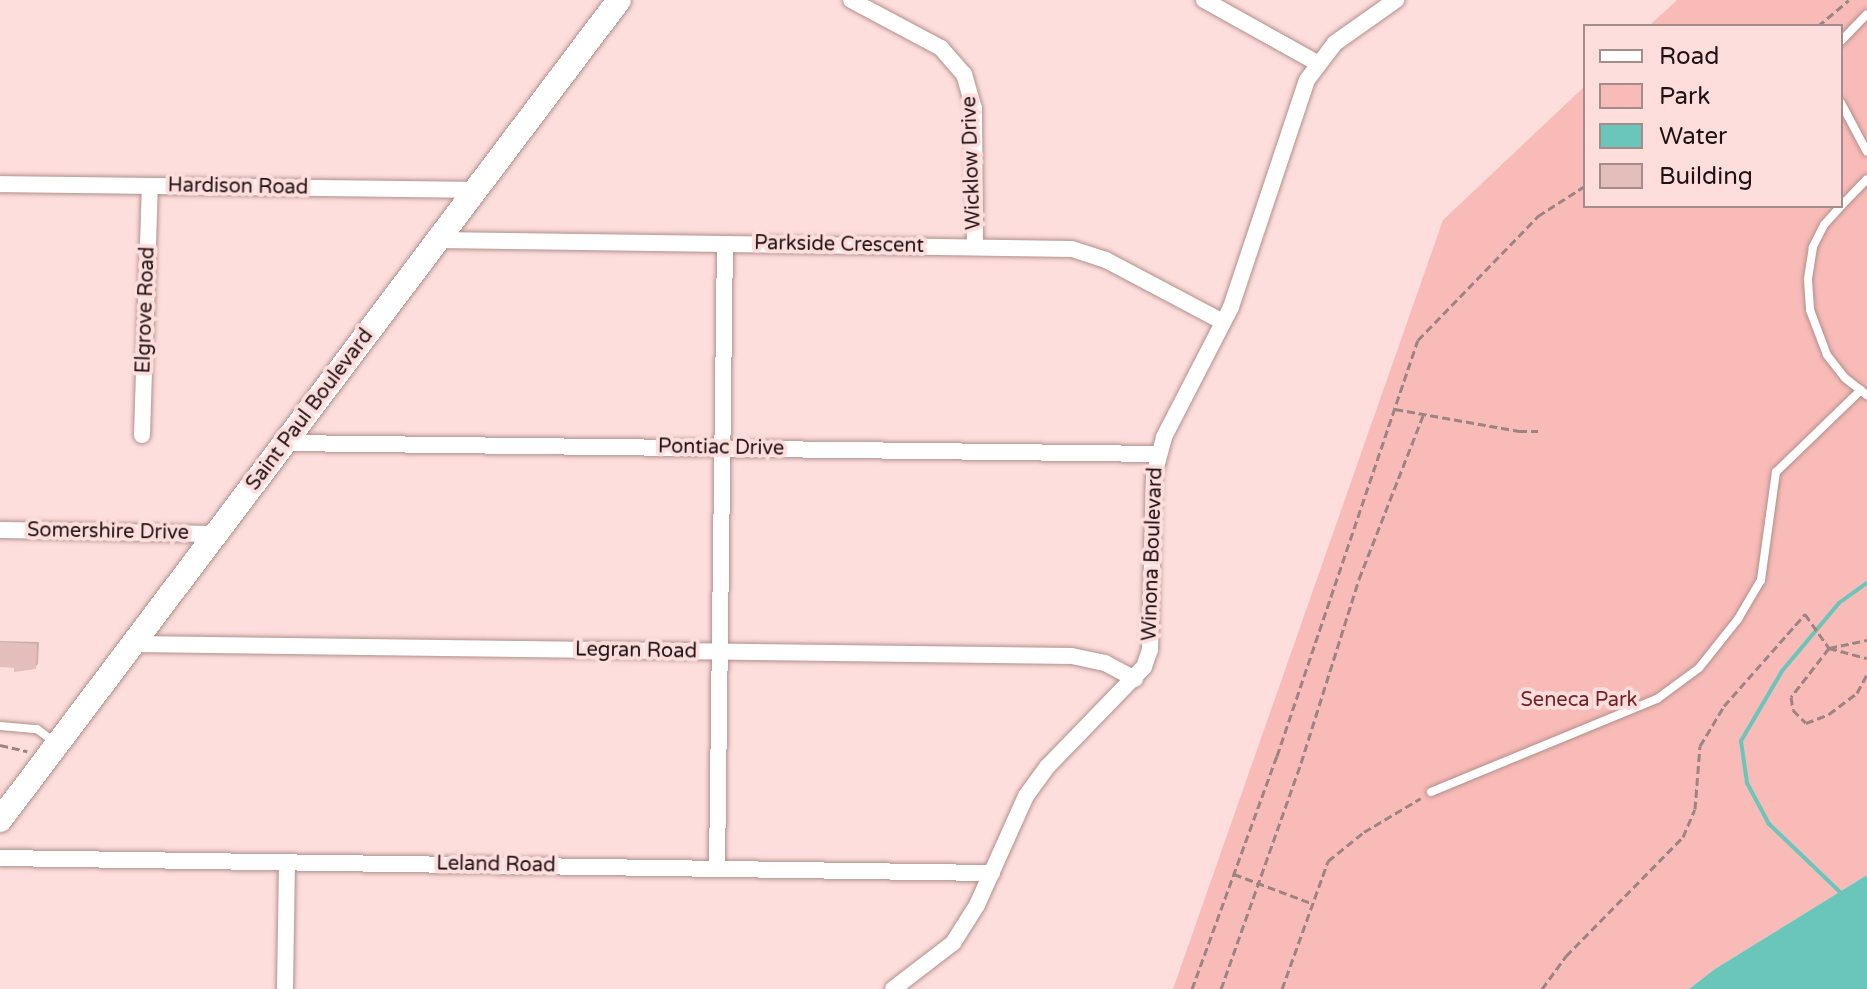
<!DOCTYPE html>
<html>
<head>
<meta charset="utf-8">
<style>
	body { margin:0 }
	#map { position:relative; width:1867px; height:989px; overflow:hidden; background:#fddedc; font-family:"Varela Round",sans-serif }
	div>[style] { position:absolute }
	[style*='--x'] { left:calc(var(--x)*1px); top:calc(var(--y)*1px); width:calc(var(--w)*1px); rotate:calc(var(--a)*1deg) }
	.green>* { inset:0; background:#f9bbb7 }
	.water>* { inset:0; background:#6ac6ba }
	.shadow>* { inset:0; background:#0003 }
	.stream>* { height:4px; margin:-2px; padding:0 2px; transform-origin:2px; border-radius:2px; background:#6ac6ba }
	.building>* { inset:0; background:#e3bebb }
	.path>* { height:3px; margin-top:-1.5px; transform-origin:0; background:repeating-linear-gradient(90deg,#9b8482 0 8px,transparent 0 12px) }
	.roads { filter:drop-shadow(0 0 2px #b28f8c) drop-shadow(0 0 2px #b28f8c) }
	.service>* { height:8px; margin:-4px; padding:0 4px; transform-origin:4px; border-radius:4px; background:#fff }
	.minor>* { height:16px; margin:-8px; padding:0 8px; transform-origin:8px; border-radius:8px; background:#fff }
	.secondary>* { height:24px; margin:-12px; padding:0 12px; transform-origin:12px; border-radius:12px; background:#fff }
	span { translate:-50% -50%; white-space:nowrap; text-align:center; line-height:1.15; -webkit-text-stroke:8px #fddedc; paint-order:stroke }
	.street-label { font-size:20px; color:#1f1211 }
	.park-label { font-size:20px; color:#751f23 }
	.legend { position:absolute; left:1583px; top:24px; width:260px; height:184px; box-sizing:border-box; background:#fddedc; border:2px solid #a48c8b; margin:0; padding:10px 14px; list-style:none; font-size:24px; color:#1f1211 }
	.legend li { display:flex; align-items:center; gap:16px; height:40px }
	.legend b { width:40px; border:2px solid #a48c8b }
</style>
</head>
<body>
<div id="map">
	<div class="green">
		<i style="clip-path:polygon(1677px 0,1867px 0,1867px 875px,1715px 969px,1689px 989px,1173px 989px,1443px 220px,1585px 86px,1585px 206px,1841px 206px,1841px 26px,1649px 26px)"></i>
	</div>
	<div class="water">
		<i style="clip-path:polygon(1867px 875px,1867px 989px,1689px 989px,1715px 969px)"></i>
	</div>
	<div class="shadow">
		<i style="clip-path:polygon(0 641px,39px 642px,38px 664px,35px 667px,0 665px)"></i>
	</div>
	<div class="stream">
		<i style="--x:1841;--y:893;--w:100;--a:-136.2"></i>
		<i style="--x:1769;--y:824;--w:47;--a:-118.2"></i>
		<i style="--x:1747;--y:783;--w:42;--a:-98.1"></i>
		<i style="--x:1741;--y:741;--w:81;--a:-59.6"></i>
		<i style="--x:1782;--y:671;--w:89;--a:-50"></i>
		<i style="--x:1839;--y:603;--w:34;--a:-36"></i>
	</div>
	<div class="building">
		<i style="clip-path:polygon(0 642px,37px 644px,36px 669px,14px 672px,14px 668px,0 667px)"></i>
	</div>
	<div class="path">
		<i style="--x:1818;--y:26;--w:40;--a:-40"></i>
		<i style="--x:1395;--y:409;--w:126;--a:10.1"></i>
		<i style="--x:1519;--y:431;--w:19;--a:0"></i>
		<i style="--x:1829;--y:648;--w:62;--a:127.8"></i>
		<i style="--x:1791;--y:697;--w:13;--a:81"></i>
		<i style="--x:1793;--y:710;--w:18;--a:45"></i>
		<i style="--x:1806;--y:723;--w:25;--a:-21"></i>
		<i style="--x:1829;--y:714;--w:35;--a:-37"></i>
		<i style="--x:1857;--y:693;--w:21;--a:-62"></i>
		<i style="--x:1829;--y:648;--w:39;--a:-12"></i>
		<i style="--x:0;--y:745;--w:28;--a:13"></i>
		<i style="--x:1234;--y:874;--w:82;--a:20.6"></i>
		<i style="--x:1192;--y:989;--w:248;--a:-70"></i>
		<i style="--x:1277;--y:756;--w:439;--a:-71.3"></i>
		<i style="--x:1418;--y:340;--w:173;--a:-45.9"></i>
		<i style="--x:1538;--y:216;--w:56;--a:-32.6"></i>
		<i style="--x:1221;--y:989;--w:240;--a:-70.5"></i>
		<i style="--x:1301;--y:763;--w:193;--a:-72.5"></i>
		<i style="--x:1359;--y:579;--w:178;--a:-68.6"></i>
		<i style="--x:1282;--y:989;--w:136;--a:-70.2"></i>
		<i style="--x:1328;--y:861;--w:46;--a:-38.9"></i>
		<i style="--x:1364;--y:832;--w:66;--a:-30.8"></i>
		<i style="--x:1542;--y:989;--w:41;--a:-54"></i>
		<i style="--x:1566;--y:956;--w:167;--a:-45.5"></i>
		<i style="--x:1683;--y:837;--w:30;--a:-67"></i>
		<i style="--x:1695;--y:809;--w:63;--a:-85.5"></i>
		<i style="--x:1700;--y:746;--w:47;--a:-59"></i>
		<i style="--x:1724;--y:706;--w:123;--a:-48.6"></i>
		<i style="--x:1805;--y:614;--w:42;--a:54.8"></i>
		<i style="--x:1829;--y:648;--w:39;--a:15"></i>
	</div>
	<div class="roads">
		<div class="service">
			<i style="--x:1841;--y:41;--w:37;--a:-46"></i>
			<i style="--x:1841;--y:103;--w:55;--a:62"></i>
			<i style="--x:1841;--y:206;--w:25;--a:132"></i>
			<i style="--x:1824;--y:225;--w:25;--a:117"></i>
			<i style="--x:1813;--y:247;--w:33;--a:99"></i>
			<i style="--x:1808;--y:280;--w:30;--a:86"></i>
			<i style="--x:1810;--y:310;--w:48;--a:69.3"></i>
			<i style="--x:1827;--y:355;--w:29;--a:52"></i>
			<i style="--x:1845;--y:378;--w:28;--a:38"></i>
			<i style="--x:1841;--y:206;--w:37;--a:-46"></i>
			<i style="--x:0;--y:726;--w:37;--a:5"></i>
			<i style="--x:37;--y:729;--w:21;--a:37"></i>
			<i style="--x:1431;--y:792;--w:244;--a:-22.4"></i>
			<i style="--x:1657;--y:699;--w:52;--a:-36.4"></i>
			<i style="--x:1699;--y:668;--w:63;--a:-51.5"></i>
			<i style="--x:1738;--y:619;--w:45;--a:-59.5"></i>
			<i style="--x:1761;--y:580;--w:109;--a:-82.1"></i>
			<i style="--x:1776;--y:472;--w:118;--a:-44"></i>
		</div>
		<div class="minor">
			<i style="--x:851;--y:0;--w:102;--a:28.1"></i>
			<i style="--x:941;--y:48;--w:35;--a:49"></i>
			<i style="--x:964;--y:74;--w:35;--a:74"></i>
			<i style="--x:974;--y:108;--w:139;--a:89.6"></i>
			<i style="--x:1204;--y:0;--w:129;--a:29.1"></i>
			<i style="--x:0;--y:184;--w:476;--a:0.7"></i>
			<i style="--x:438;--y:240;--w:634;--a:0.81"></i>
			<i style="--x:1072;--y:249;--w:36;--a:18"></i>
			<i style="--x:1106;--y:260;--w:132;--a:27.9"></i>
			<i style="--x:142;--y:435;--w:249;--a:-88.2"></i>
			<i style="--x:285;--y:443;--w:873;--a:0.72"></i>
			<i style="--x:0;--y:530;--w:217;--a:1.1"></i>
			<i style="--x:133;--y:644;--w:939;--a:0.73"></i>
			<i style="--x:1072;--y:656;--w:34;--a:12"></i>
			<i style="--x:1105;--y:663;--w:34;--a:28"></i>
			<i style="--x:0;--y:858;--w:992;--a:0.87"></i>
			<i style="--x:717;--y:868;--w:624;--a:-89.27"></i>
			<i style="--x:285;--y:989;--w:126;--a:-89.1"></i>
			<i style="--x:893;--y:989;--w:76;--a:-37.5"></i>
			<i style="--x:953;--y:943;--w:45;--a:-57.7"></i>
			<i style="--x:977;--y:905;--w:120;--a:-65.8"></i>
			<i style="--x:1026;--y:796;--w:37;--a:-54"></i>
			<i style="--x:1048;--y:766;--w:138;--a:-45.9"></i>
			<i style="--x:1144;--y:667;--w:18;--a:-71"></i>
			<i style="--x:1150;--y:650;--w:175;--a:-88.7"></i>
			<i style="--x:1154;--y:475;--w:39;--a:-75"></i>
			<i style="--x:1164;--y:437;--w:146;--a:-62.7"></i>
			<i style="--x:1231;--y:307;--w:239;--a:-71.5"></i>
			<i style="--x:1307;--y:80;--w:46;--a:-52.9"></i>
			<i style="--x:1335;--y:43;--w:75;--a:-35.2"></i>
		</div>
		<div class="secondary">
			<i style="--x:0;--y:820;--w:1027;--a:-52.95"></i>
		</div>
	</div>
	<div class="street-label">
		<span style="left:972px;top:163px;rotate:-92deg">Wicklow Drive</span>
		<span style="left:238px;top:187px;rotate:1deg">Hardison Road</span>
		<span style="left:839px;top:245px;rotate:1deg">Parkside Crescent</span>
		<span style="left:146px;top:310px;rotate:-88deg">Elgrove Road</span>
		<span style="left:310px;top:410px;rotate:-53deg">Saint Paul Boulevard</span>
		<span style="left:721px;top:448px;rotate:1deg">Pontiac Drive</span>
		<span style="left:108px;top:532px;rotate:1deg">Somershire Drive</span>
		<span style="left:1153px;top:554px;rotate:-88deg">Winona Boulevard</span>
		<span style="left:636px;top:651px;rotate:1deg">Legran Road</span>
		<span style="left:496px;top:865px;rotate:1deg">Leland Road</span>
	</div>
	<div class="park-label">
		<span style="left:1579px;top:700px">Seneca Park</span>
	</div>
	<ul class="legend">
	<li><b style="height:10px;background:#fff"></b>Road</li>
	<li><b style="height:22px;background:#f9bbb7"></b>Park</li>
	<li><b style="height:22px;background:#6ac6ba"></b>Water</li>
	<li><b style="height:22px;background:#e3bebb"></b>Building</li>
	</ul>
</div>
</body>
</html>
